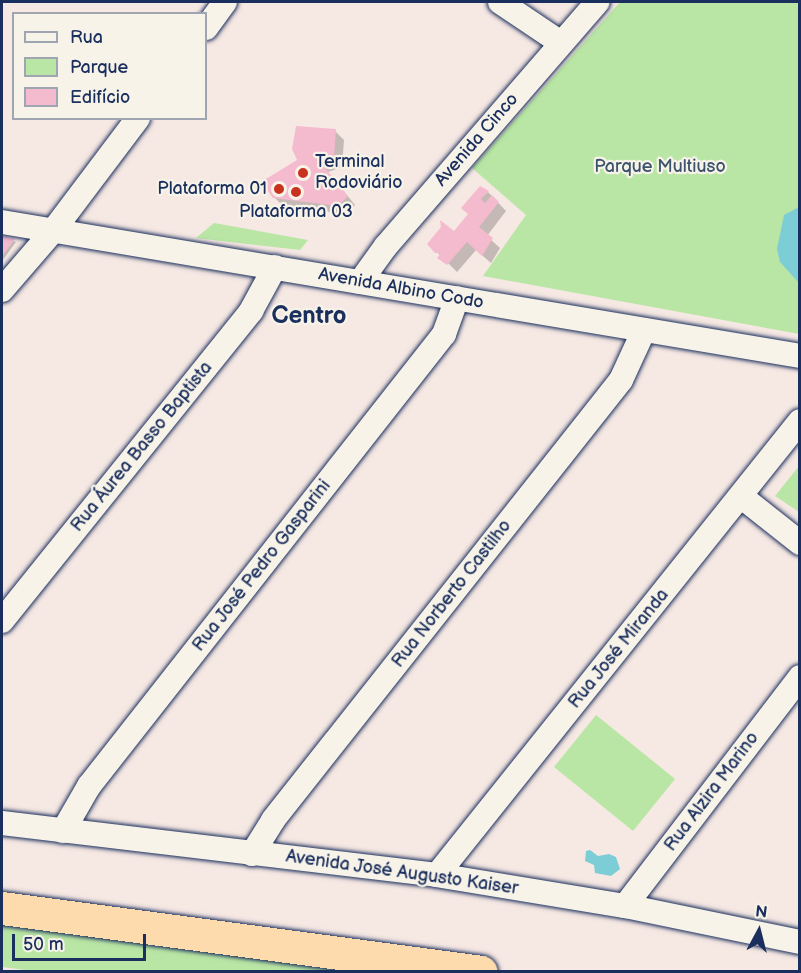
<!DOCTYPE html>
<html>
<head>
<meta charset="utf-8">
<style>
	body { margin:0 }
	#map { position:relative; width:801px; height:973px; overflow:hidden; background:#f6e8e3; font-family:"Balsamiq Sans",sans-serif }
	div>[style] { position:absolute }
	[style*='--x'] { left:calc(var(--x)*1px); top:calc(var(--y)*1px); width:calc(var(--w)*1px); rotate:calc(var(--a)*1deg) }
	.green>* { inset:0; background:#b9e6a4 }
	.water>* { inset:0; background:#7ccdd6 }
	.shadow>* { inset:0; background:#0003 }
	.building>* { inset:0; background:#f4bbce }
	.roads { filter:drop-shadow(0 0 2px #1b2f5e) drop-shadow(0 0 2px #1b2f5e) }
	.minor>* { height:24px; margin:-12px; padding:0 12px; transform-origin:12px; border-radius:12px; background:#f7f3e8 }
	.highway>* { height:33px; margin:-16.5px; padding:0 16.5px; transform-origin:16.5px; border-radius:16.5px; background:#fedbac }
	.dots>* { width:16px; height:16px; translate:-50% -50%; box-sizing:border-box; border:3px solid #f7f3e8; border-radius:50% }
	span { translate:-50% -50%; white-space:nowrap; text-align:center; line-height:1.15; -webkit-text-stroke:4.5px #f7f3e8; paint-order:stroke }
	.street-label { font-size:18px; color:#1b2f5e }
	.poi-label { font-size:18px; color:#1b2f5e }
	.left { translate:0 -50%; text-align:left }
	.right { translate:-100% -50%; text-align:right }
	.park-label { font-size:18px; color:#3b546c }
	.district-label { font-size:24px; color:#1b2f5e; font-weight:700 }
	.frame { position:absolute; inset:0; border:3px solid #1b2f5e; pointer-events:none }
	.legend { position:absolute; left:12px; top:12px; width:195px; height:108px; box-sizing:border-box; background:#f7f3e8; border:2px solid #9fa5b1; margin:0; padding:8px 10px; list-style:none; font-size:18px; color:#1b2f5e }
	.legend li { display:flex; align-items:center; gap:12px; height:30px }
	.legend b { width:30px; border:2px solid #9fa5b1 }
	.north { position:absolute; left:729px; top:901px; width:60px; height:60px; -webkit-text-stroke:4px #f7f3e8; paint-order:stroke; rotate:7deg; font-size:16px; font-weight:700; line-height:24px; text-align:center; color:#1b2f5e }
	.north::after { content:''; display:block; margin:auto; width:21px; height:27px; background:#1b2f5e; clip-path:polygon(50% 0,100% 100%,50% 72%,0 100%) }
	.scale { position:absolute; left:12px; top:934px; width:134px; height:27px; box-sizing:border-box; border:3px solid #1b2f5e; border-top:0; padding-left:8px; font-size:18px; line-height:21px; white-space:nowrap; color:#1b2f5e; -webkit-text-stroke:4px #f7f3e8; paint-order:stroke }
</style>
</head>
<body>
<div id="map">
	<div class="green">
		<i style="clip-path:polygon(620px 2px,799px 2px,799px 334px,483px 276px,526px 215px,472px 168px)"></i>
		<i style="clip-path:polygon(214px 223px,308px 240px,300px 250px,196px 238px)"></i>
		<i style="clip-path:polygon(799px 466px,799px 512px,775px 496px)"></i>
		<i style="clip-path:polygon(596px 715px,675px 779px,633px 831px,554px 767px)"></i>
		<i style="clip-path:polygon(2px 919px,416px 971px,41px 972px,2px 967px)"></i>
	</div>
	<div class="water">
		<i style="clip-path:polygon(799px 207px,799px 283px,780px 262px,777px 249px,784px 215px)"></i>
		<i style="clip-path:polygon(590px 850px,598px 856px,609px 854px,616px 857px,620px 869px,611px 876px,595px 873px,594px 865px,585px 861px,586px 851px)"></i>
	</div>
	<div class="shadow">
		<i style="clip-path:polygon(335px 131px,344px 140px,342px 167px,328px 172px,355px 205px,347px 214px,283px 206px,274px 197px,299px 161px)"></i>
		<i style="clip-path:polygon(488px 192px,506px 211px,487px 236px,500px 248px,491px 263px,476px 250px,457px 272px,429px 244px,455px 233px,470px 215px,463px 208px)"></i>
		<i style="clip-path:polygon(2px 237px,16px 242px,2px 261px)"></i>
	</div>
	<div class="building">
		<i style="clip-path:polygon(296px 126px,336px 129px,334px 158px,321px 163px,348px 196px,338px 206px,273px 198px,261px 182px,297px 160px,292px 149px)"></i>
		<i style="clip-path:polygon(480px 186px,489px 191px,481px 199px,485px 203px,492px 195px,499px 202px,479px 227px,493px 238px,482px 256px,467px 242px,447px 265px,437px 258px,441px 253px,435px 253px,427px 244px,441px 227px,440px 220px,454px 231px,468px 214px,461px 208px)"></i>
		<i style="clip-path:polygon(2px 236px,15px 239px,2px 256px)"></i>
	</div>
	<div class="roads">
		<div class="minor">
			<i style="--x:500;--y:2;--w:73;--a:33.9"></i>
			<i style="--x:206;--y:28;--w:32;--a:-54"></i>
			<i style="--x:2;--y:222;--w:809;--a:9.53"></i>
			<i style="--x:360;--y:282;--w:44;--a:-54.2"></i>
			<i style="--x:386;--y:246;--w:323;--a:-49.1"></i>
			<i style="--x:2;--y:290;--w:78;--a:-49.2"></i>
			<i style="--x:53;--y:231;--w:141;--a:-53"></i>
			<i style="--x:742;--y:497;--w:74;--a:38.4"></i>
			<i style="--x:2;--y:621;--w:398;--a:-51.2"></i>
			<i style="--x:251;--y:311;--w:50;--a:-61.4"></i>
			<i style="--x:2;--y:823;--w:438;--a:6.8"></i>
			<i style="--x:437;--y:875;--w:191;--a:9.4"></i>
			<i style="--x:625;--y:906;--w:179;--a:11.6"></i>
			<i style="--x:63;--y:831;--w:52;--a:-60"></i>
			<i style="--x:89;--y:786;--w:575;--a:-51.85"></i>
			<i style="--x:444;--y:334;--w:38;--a:-70"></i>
			<i style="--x:252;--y:854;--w:40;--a:-58"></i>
			<i style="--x:273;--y:820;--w:561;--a:-51.66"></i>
			<i style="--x:621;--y:380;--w:55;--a:-65.3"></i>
			<i style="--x:437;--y:875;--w:581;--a:-51.36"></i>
			<i style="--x:625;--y:906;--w:288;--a:-52.6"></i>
		</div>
		<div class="highway">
			<i style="--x:2;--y:908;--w:483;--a:7.6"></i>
		</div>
	</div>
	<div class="dots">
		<i style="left:303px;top:173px;background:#c8321e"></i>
		<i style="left:279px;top:189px;background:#c8321e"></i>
		<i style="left:296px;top:192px;background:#c8321e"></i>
	</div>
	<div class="street-label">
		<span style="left:477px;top:140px;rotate:-49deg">Avenida Cinco</span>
		<span style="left:401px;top:289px;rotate:10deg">Avenida Albino Codo</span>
		<span style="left:142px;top:447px;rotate:-51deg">Rua Áurea Basso Baptista</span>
		<span style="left:262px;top:566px;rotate:-52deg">Rua José Pedro Gasparini</span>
		<span style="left:452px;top:594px;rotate:-52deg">Rua Norberto Castilho</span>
		<span style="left:619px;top:649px;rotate:-51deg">Rua José Miranda</span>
		<span style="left:712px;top:792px;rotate:-53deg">Rua Alzira Marino</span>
		<span style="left:402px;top:873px;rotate:8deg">Avenida José Augusto Kaiser</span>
	</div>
	<div class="poi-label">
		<span class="left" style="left:315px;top:173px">Terminal<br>Rodoviário</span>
		<span class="right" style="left:267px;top:189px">Plataforma 01</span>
		<span style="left:296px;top:212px">Plataforma 03</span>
	</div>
	<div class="park-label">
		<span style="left:660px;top:167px">Parque Multiuso</span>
	</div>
	<div class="district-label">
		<span style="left:309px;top:316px">Centro</span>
	</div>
	<div class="frame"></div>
	<ul class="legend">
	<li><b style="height:8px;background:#f7f3e8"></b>Rua</li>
	<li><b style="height:16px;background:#b9e6a4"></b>Parque</li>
	<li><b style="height:16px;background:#f4bbce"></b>Edifício</li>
	</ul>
	<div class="north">N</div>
	<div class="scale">50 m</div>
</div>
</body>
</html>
